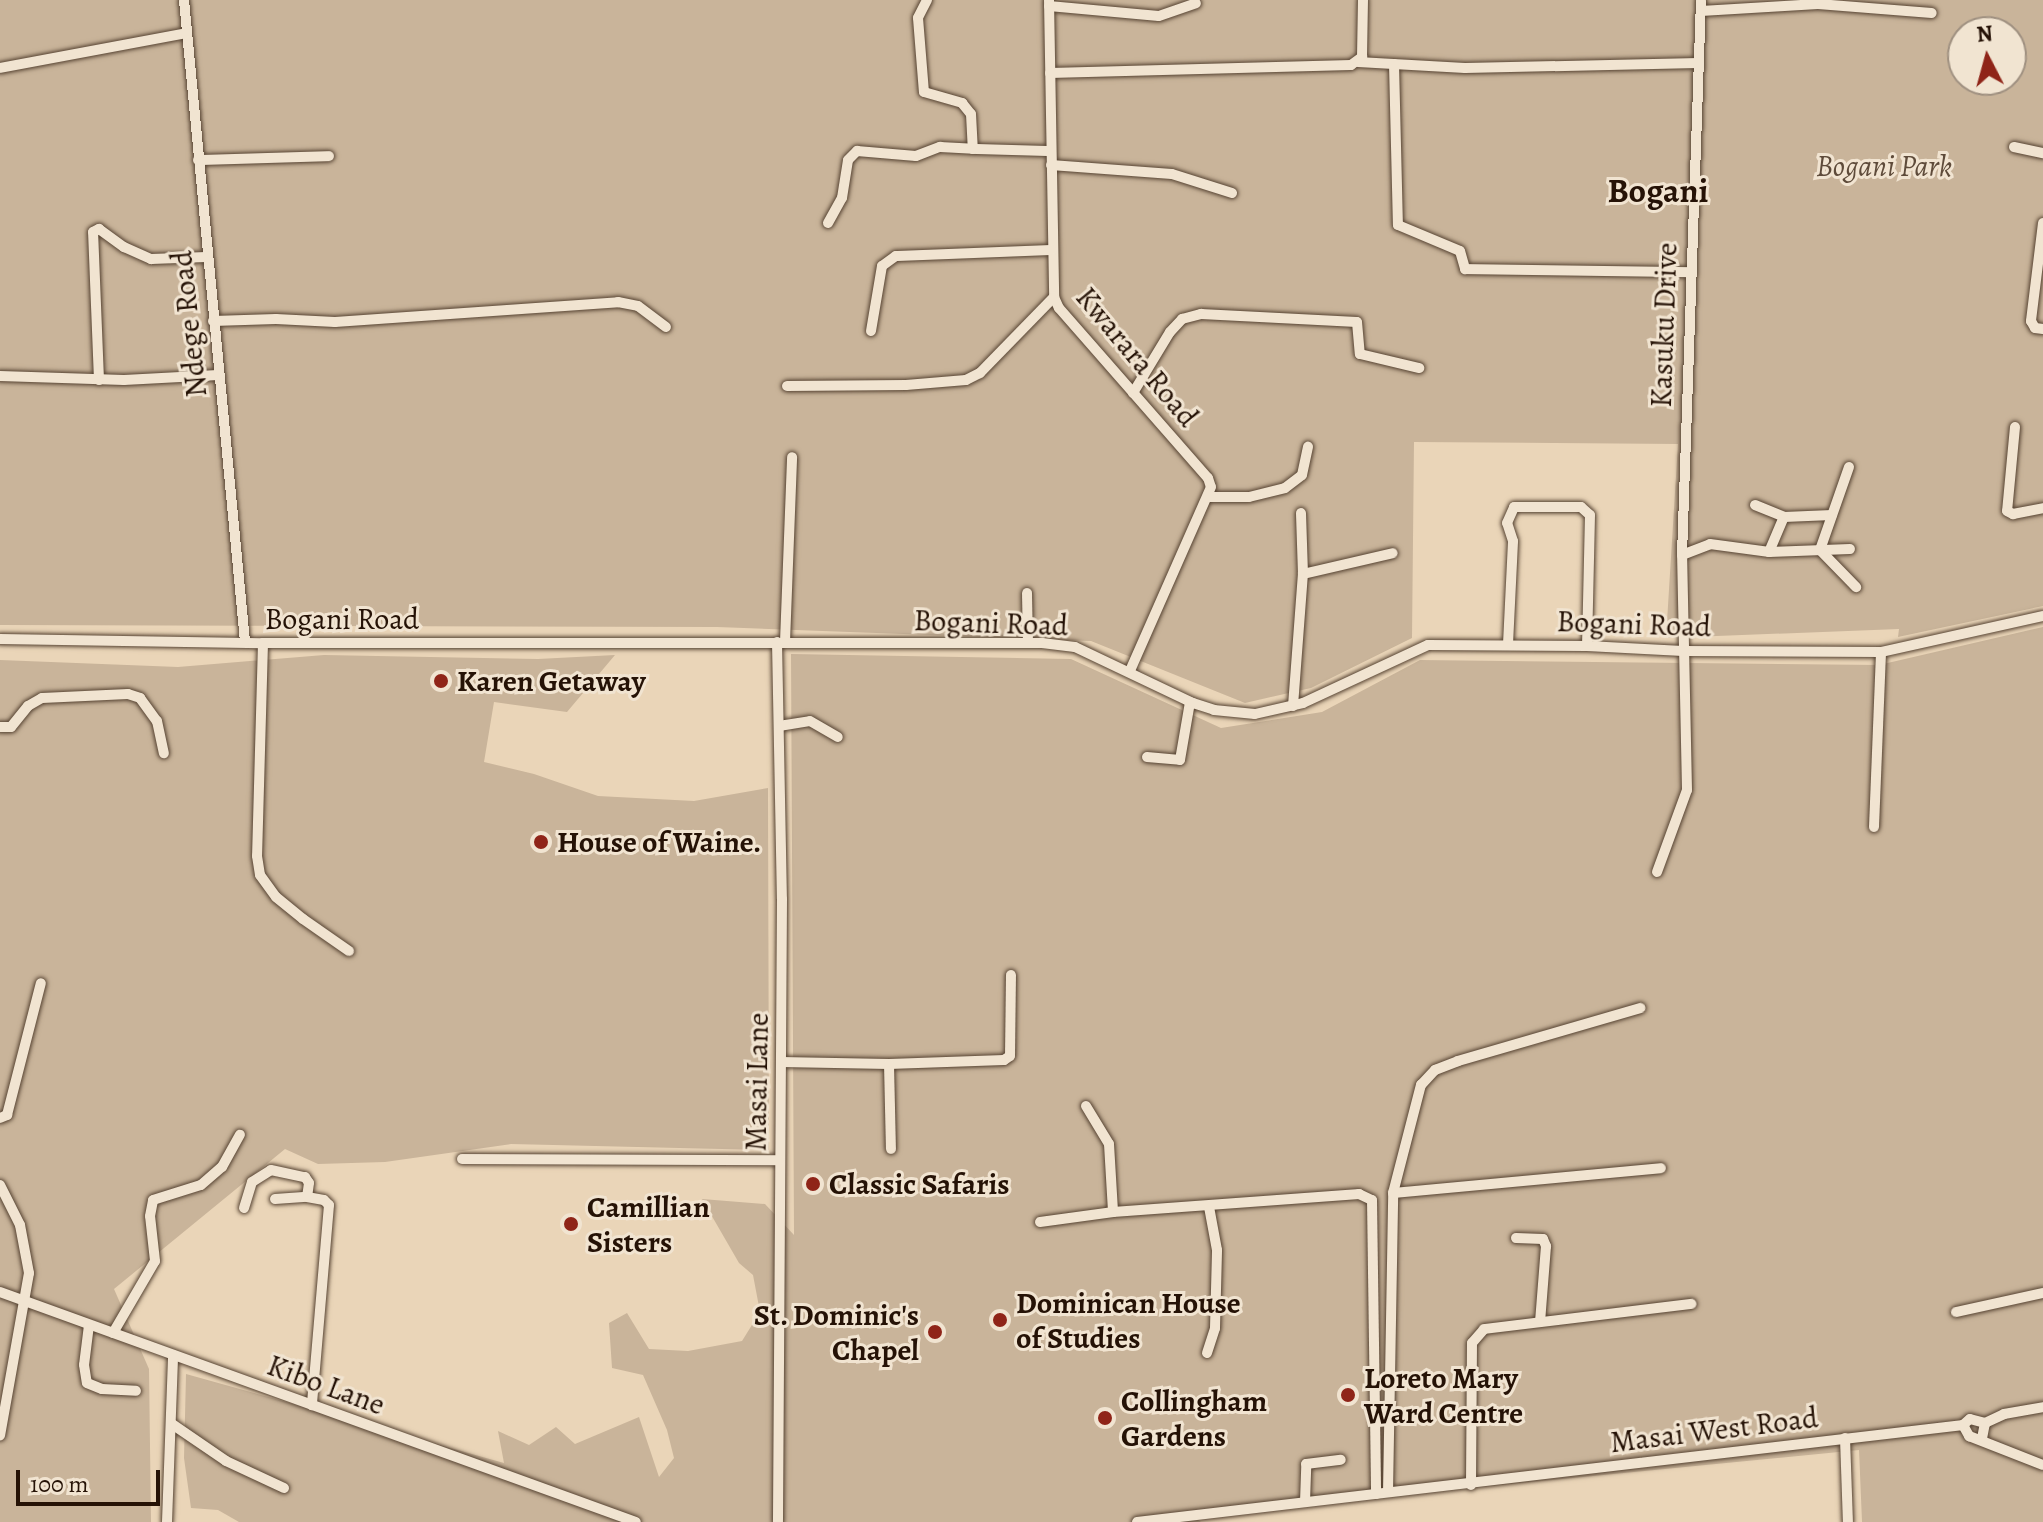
<!DOCTYPE html>
<html>
<head>
<meta charset="utf-8">
<style>
	body { margin:0 }
	#map { position:relative; width:2043px; height:1522px; overflow:hidden; background:#ead5b8; font-family:Alegreya,serif }
	div>[style] { position:absolute }
	[style*='--x'] { left:calc(var(--x)*1px); top:calc(var(--y)*1px); width:calc(var(--w)*1px); rotate:calc(var(--a)*1deg) }
	.green>* { inset:0; background:#c9b49a }
	.roads { filter:drop-shadow(0 0 2px #564332) drop-shadow(0 0 2px #564332) }
	.minor>* { height:10px; margin:-5px; padding:0 5px; transform-origin:5px; border-radius:5px; background:#f1e4d1 }
	.dots>* { width:22px; height:22px; translate:-50% -50%; box-sizing:border-box; border:4px solid #f1e4d1; border-radius:50% }
	span { translate:-50% -50%; white-space:nowrap; text-align:center; line-height:1.15; -webkit-text-stroke:6px #f1e4d1; paint-order:stroke }
	.park-label { font-size:30px; color:#5e4b3a; font-style:italic }
	.street-label { font-size:30px; color:#251206 }
	.poi-label { font-size:30px; color:#251206; font-weight:700 }
	.left { translate:0 -50%; text-align:left }
	.right { translate:-100% -50%; text-align:right }
	.quarter-label { font-size:34px; color:#251206; font-weight:700 }
	.north { position:absolute; left:1947px; top:16px; width:80px; height:80px; box-sizing:border-box; background:#f1e4d1; border:2px solid #9f9080; border-radius:50%; rotate:354deg; font-size:22px; font-weight:700; line-height:32px; text-align:center; color:#251206 }
	.north::after { content:''; display:block; margin:auto; width:28px; height:36px; background:#8f2418; clip-path:polygon(50% 0,100% 100%,50% 72%,0 100%) }
	.scale { position:absolute; left:16px; top:1470px; width:144px; height:36px; box-sizing:border-box; border:4px solid #251206; border-top:0; padding-left:10px; font-size:24px; line-height:28px; white-space:nowrap; color:#251206; -webkit-text-stroke:6px #f1e4d1; paint-order:stroke }
</style>
</head>
<body>
<div id="map">
	<div class="green">
		<i style="clip-path:polygon(evenodd,0 0,2043px 0,2043px 606px,1898px 637px,1899px 629px,1666px 638px,1678px 444px,1414px 442px,1412px 638px,1311px 688px,1245px 703px,1091px 641px,717px 627px,0 625px,0 0,1963px 32px,2011px 32px,2011px 80px,1963px 80px,1963px 32px)"></i>
		<i style="clip-path:polygon(2043px 627px,2043px 1522px,1862px 1522px,1859px 1450px,1192px 1515px,1201px 1522px,239px 1522px,218px 1510px,191px 1508px,184px 1458px,186px 1374px,504px 1463px,498px 1431px,529px 1445px,556px 1427px,575px 1444px,639px 1417px,659px 1477px,674px 1458px,667px 1430px,643px 1375px,612px 1368px,609px 1323px,627px 1313px,649px 1349px,688px 1351px,742px 1341px,760px 1312px,753px 1275px,739px 1263px,702px 1199px,765px 1204px,794px 1235px,791px 654px,1071px 659px,1221px 728px,1322px 712px,1420px 660px,1879px 665px)"></i>
		<i style="clip-path:polygon(324px 655px,538px 659px,615px 655px,567px 712px,494px 702px,484px 762px,534px 774px,598px 796px,694px 801px,768px 788px,769px 1150px,511px 1144px,385px 1162px,318px 1164px,285px 1149px,114px 1289px,149px 1369px,151px 1522px,0 1522px,0 660px,178px 667px)"></i>
	</div>
	<div class="roads">
		<div class="minor">
			<i style="--x:184;--y:0;--w:645;--a:84.57"></i>
			<i style="--x:927;--y:0;--w:20;--a:117"></i>
			<i style="--x:918;--y:18;--w:74;--a:85.4"></i>
			<i style="--x:924;--y:92;--w:40;--a:16"></i>
			<i style="--x:962;--y:103;--w:14;--a:51"></i>
			<i style="--x:971;--y:114;--w:35;--a:87"></i>
			<i style="--x:973;--y:149;--w:78;--a:1.5"></i>
			<i style="--x:1049;--y:0;--w:297;--a:89"></i>
			<i style="--x:1054;--y:297;--w:12;--a:66"></i>
			<i style="--x:1059;--y:308;--w:226;--a:48.8"></i>
			<i style="--x:1208;--y:478;--w:9;--a:72"></i>
			<i style="--x:1211;--y:487;--w:201;--a:113.8"></i>
			<i style="--x:1049;--y:6;--w:110;--a:5.2"></i>
			<i style="--x:1159;--y:16;--w:39;--a:-19"></i>
			<i style="--x:1701;--y:11;--w:117;--a:-3.4"></i>
			<i style="--x:1818;--y:4;--w:114;--a:4.5"></i>
			<i style="--x:1358;--y:62;--w:107;--a:3.2"></i>
			<i style="--x:1465;--y:68;--w:233;--a:-1.2"></i>
			<i style="--x:1394;--y:64;--w:161;--a:88.6"></i>
			<i style="--x:1398;--y:225;--w:67;--a:22.8"></i>
			<i style="--x:1460;--y:251;--w:19;--a:74"></i>
			<i style="--x:1465;--y:269;--w:225;--a:0.8"></i>
			<i style="--x:0;--y:68;--w:190;--a:-10.6"></i>
			<i style="--x:1050;--y:73;--w:301;--a:-1.5"></i>
			<i style="--x:1351;--y:65;--w:14;--a:-36"></i>
			<i style="--x:1362;--y:57;--w:57;--a:-89"></i>
			<i style="--x:2014;--y:147;--w:30;--a:12"></i>
			<i style="--x:198;--y:160;--w:131;--a:-1.7"></i>
			<i style="--x:1051;--y:165;--w:121;--a:4.3"></i>
			<i style="--x:1172;--y:174;--w:63;--a:17.6"></i>
			<i style="--x:828;--y:223;--w:29;--a:-61"></i>
			<i style="--x:842;--y:198;--w:38;--a:-81"></i>
			<i style="--x:848;--y:160;--w:13;--a:-45"></i>
			<i style="--x:857;--y:151;--w:59;--a:4.8"></i>
			<i style="--x:916;--y:156;--w:26;--a:-21"></i>
			<i style="--x:940;--y:147;--w:33;--a:3"></i>
			<i style="--x:2043;--y:223;--w:99;--a:97"></i>
			<i style="--x:2031;--y:321;--w:8;--a:60"></i>
			<i style="--x:2035;--y:328;--w:8;--a:7"></i>
			<i style="--x:213;--y:321;--w:63;--a:-1.8"></i>
			<i style="--x:276;--y:319;--w:59;--a:2.9"></i>
			<i style="--x:335;--y:322;--w:284;--a:-4"></i>
			<i style="--x:618;--y:302;--w:20;--a:11"></i>
			<i style="--x:638;--y:306;--w:35;--a:37"></i>
			<i style="--x:871;--y:331;--w:66;--a:-80.4"></i>
			<i style="--x:882;--y:266;--w:17;--a:-36"></i>
			<i style="--x:896;--y:256;--w:156;--a:-2.2"></i>
			<i style="--x:0;--y:376;--w:124;--a:1.8"></i>
			<i style="--x:124;--y:380;--w:94;--a:-3"></i>
			<i style="--x:99;--y:380;--w:148;--a:-92.3"></i>
			<i style="--x:93;--y:232;--w:7;--a:-27"></i>
			<i style="--x:99;--y:229;--w:31;--a:36"></i>
			<i style="--x:124;--y:247;--w:30;--a:24"></i>
			<i style="--x:151;--y:259;--w:55;--a:-2.1"></i>
			<i style="--x:787;--y:386;--w:119;--a:-0.5"></i>
			<i style="--x:906;--y:385;--w:60;--a:-4.8"></i>
			<i style="--x:966;--y:380;--w:16;--a:-27"></i>
			<i style="--x:980;--y:373;--w:106;--a:-45.8"></i>
			<i style="--x:1133;--y:393;--w:71;--a:-58.8"></i>
			<i style="--x:1170;--y:332;--w:18;--a:-47"></i>
			<i style="--x:1182;--y:319;--w:20;--a:-15"></i>
			<i style="--x:1201;--y:314;--w:156;--a:2.9"></i>
			<i style="--x:1357;--y:322;--w:32;--a:85"></i>
			<i style="--x:1360;--y:354;--w:61;--a:13.3"></i>
			<i style="--x:2015;--y:427;--w:84;--a:95.4"></i>
			<i style="--x:2007;--y:511;--w:7;--a:27"></i>
			<i style="--x:2013;--y:514;--w:31;--a:-11"></i>
			<i style="--x:1849;--y:467;--w:88;--a:109.3"></i>
			<i style="--x:1820;--y:550;--w:52;--a:45.8"></i>
			<i style="--x:1209;--y:497;--w:40;--a:0"></i>
			<i style="--x:1249;--y:497;--w:37;--a:-14"></i>
			<i style="--x:1285;--y:488;--w:21;--a:-37"></i>
			<i style="--x:1302;--y:475;--w:29;--a:-78"></i>
			<i style="--x:1755;--y:505;--w:31;--a:22"></i>
			<i style="--x:1769;--y:552;--w:38;--a:-67"></i>
			<i style="--x:1784;--y:517;--w:48;--a:-2.4"></i>
			<i style="--x:1682;--y:555;--w:30;--a:-21"></i>
			<i style="--x:1710;--y:544;--w:60;--a:7.7"></i>
			<i style="--x:1769;--y:552;--w:81;--a:-2.1"></i>
			<i style="--x:1303;--y:574;--w:92;--a:-13.1"></i>
			<i style="--x:1027;--y:593;--w:50;--a:88.9"></i>
			<i style="--x:0;--y:639;--w:263;--a:0.9"></i>
			<i style="--x:263;--y:643;--w:779;--a:0"></i>
			<i style="--x:1042;--y:643;--w:33;--a:7"></i>
			<i style="--x:1075;--y:647;--w:131;--a:25.4"></i>
			<i style="--x:1193;--y:703;--w:22;--a:18"></i>
			<i style="--x:1214;--y:710;--w:41;--a:5.6"></i>
			<i style="--x:1255;--y:714;--w:49;--a:-12.9"></i>
			<i style="--x:1303;--y:703;--w:138;--a:-24.9"></i>
			<i style="--x:1428;--y:645;--w:159;--a:0.4"></i>
			<i style="--x:1587;--y:646;--w:96;--a:3"></i>
			<i style="--x:1683;--y:651;--w:198;--a:0.3"></i>
			<i style="--x:1881;--y:652;--w:166;--a:-12.5"></i>
			<i style="--x:777;--y:642;--w:257;--a:88.9"></i>
			<i style="--x:782;--y:899;--w:623;--a:90.37"></i>
			<i style="--x:785;--y:642;--w:185;--a:-87.8"></i>
			<i style="--x:263;--y:643;--w:213;--a:91.6"></i>
			<i style="--x:257;--y:856;--w:19;--a:81"></i>
			<i style="--x:260;--y:875;--w:27;--a:54"></i>
			<i style="--x:276;--y:897;--w:35;--a:39"></i>
			<i style="--x:303;--y:919;--w:56;--a:34.8"></i>
			<i style="--x:1508;--y:644;--w:103;--a:-87.2"></i>
			<i style="--x:1513;--y:541;--w:19;--a:-108"></i>
			<i style="--x:1507;--y:523;--w:17;--a:-66"></i>
			<i style="--x:1514;--y:507;--w:67;--a:0"></i>
			<i style="--x:1581;--y:507;--w:12;--a:42"></i>
			<i style="--x:1590;--y:515;--w:131;--a:91.3"></i>
			<i style="--x:1293;--y:706;--w:132;--a:-85.7"></i>
			<i style="--x:1303;--y:574;--w:61;--a:-91.9"></i>
			<i style="--x:779;--y:726;--w:31;--a:-9"></i>
			<i style="--x:810;--y:721;--w:32;--a:30"></i>
			<i style="--x:0;--y:727;--w:11;--a:0"></i>
			<i style="--x:11;--y:727;--w:27;--a:-51"></i>
			<i style="--x:28;--y:706;--w:16;--a:-30"></i>
			<i style="--x:42;--y:698;--w:86;--a:-2.7"></i>
			<i style="--x:128;--y:694;--w:13;--a:18"></i>
			<i style="--x:140;--y:698;--w:29;--a:54"></i>
			<i style="--x:157;--y:721;--w:33;--a:78"></i>
			<i style="--x:1147;--y:757;--w:33;--a:5"></i>
			<i style="--x:1180;--y:760;--w:59;--a:-80.2"></i>
			<i style="--x:1874;--y:827;--w:175;--a:-87.7"></i>
			<i style="--x:1657;--y:872;--w:87;--a:-69.9"></i>
			<i style="--x:1687;--y:790;--w:235;--a:-91.2"></i>
			<i style="--x:1682;--y:555;--w:555;--a:-88.04"></i>
			<i style="--x:781;--y:1062;--w:108;--a:1.1"></i>
			<i style="--x:889;--y:1064;--w:115;--a:-2"></i>
			<i style="--x:1004;--y:1060;--w:7;--a:-34"></i>
			<i style="--x:1010;--y:1056;--w:81;--a:-89.3"></i>
			<i style="--x:889;--y:1064;--w:85;--a:88.7"></i>
			<i style="--x:1086;--y:1106;--w:44;--a:58.8"></i>
			<i style="--x:1109;--y:1144;--w:68;--a:86.6"></i>
			<i style="--x:1113;--y:1212;--w:247;--a:-4.2"></i>
			<i style="--x:1359;--y:1194;--w:14;--a:25"></i>
			<i style="--x:1372;--y:1200;--w:294;--a:89.2"></i>
			<i style="--x:0;--y:1118;--w:8;--a:-23"></i>
			<i style="--x:7;--y:1115;--w:136;--a:-75.6"></i>
			<i style="--x:462;--y:1159;--w:318;--a:0.2"></i>
			<i style="--x:0;--y:1185;--w:45;--a:63.4"></i>
			<i style="--x:20;--y:1225;--w:49;--a:79.4"></i>
			<i style="--x:29;--y:1273;--w:165;--a:100.1"></i>
			<i style="--x:1393;--y:1193;--w:269;--a:-5.3"></i>
			<i style="--x:275;--y:1199;--w:32;--a:-4"></i>
			<i style="--x:307;--y:1197;--w:17;--a:10"></i>
			<i style="--x:324;--y:1200;--w:7;--a:45"></i>
			<i style="--x:329;--y:1205;--w:201;--a:94.9"></i>
			<i style="--x:244;--y:1208;--w:27;--a:-73"></i>
			<i style="--x:252;--y:1182;--w:22;--a:-32"></i>
			<i style="--x:271;--y:1170;--w:35;--a:12"></i>
			<i style="--x:305;--y:1177;--w:7;--a:56"></i>
			<i style="--x:309;--y:1183;--w:14;--a:98"></i>
			<i style="--x:1040;--y:1222;--w:74;--a:-7.8"></i>
			<i style="--x:1516;--y:1238;--w:27;--a:2"></i>
			<i style="--x:1543;--y:1239;--w:8;--a:67"></i>
			<i style="--x:1546;--y:1246;--w:76;--a:94.5"></i>
			<i style="--x:0;--y:1292;--w:676;--a:19.88"></i>
			<i style="--x:1956;--y:1312;--w:89;--a:-12.3"></i>
			<i style="--x:89;--y:1325;--w:40;--a:97.1"></i>
			<i style="--x:84;--y:1365;--w:18;--a:81"></i>
			<i style="--x:87;--y:1383;--w:16;--a:22"></i>
			<i style="--x:102;--y:1389;--w:34;--a:3"></i>
			<i style="--x:113;--y:1333;--w:83;--a:-59.7"></i>
			<i style="--x:155;--y:1261;--w:45;--a:-96.3"></i>
			<i style="--x:150;--y:1216;--w:16;--a:-79"></i>
			<i style="--x:153;--y:1200;--w:50;--a:-17.4"></i>
			<i style="--x:201;--y:1185;--w:28;--a:-41"></i>
			<i style="--x:222;--y:1167;--w:37;--a:-61"></i>
			<i style="--x:1207;--y:1353;--w:26;--a:-72"></i>
			<i style="--x:1215;--y:1328;--w:78;--a:-88.5"></i>
			<i style="--x:1217;--y:1250;--w:44;--a:-100.5"></i>
			<i style="--x:1985;--y:1423;--w:21;--a:-25"></i>
			<i style="--x:2004;--y:1414;--w:40;--a:-10"></i>
			<i style="--x:172;--y:1424;--w:65;--a:34.4"></i>
			<i style="--x:226;--y:1461;--w:64;--a:25"></i>
			<i style="--x:1963;--y:1425;--w:13;--a:61"></i>
			<i style="--x:1969;--y:1436;--w:79;--a:21.4"></i>
			<i style="--x:1845;--y:1438;--w:84;--a:88"></i>
			<i style="--x:1471;--y:1485;--w:142;--a:-89.6"></i>
			<i style="--x:1472;--y:1343;--w:18;--a:-49"></i>
			<i style="--x:1484;--y:1329;--w:209;--a:-6.9"></i>
			<i style="--x:1388;--y:1492;--w:299;--a:-89"></i>
			<i style="--x:1393;--y:1193;--w:112;--a:-75.5"></i>
			<i style="--x:1421;--y:1085;--w:21;--a:-47"></i>
			<i style="--x:1435;--y:1070;--w:25;--a:-21"></i>
			<i style="--x:1458;--y:1061;--w:190;--a:-16.2"></i>
			<i style="--x:1305;--y:1502;--w:38;--a:-88"></i>
			<i style="--x:1306;--y:1464;--w:35;--a:-7"></i>
			<i style="--x:167;--y:1522;--w:167;--a:-87.9"></i>
			<i style="--x:1137;--y:1522;--w:832;--a:-6.7"></i>
			<i style="--x:1963;--y:1425;--w:9;--a:-41"></i>
			<i style="--x:1970;--y:1419;--w:16;--a:15"></i>
			<i style="--x:1985;--y:1423;--w:15;--a:101"></i>
		</div>
	</div>
	<div class="dots">
		<i style="left:441px;top:681px;background:#8f2418"></i>
		<i style="left:541px;top:842px;background:#8f2418"></i>
		<i style="left:813px;top:1184px;background:#8f2418"></i>
		<i style="left:571px;top:1224px;background:#8f2418"></i>
		<i style="left:1000px;top:1320px;background:#8f2418"></i>
		<i style="left:935px;top:1332px;background:#8f2418"></i>
		<i style="left:1348px;top:1395px;background:#8f2418"></i>
		<i style="left:1105px;top:1418px;background:#8f2418"></i>
	</div>
	<div class="park-label">
		<span style="left:1884px;top:166px">Bogani Park</span>
	</div>
	<div class="street-label">
		<span style="left:189px;top:324px;rotate:-96deg">Ndege Road</span>
		<span style="left:1664px;top:325px;rotate:-88deg">Kasuku Drive</span>
		<span style="left:1137px;top:357px;rotate:50deg">Kwarara Road</span>
		<span style="left:342px;top:619px">Bogani Road</span>
		<span style="left:991px;top:623px;rotate:2deg">Bogani Road</span>
		<span style="left:1634px;top:624px;rotate:2deg">Bogani Road</span>
		<span style="left:757px;top:1082px;rotate:-89deg">Masai Lane</span>
		<span style="left:326px;top:1385px;rotate:20deg">Kibo Lane</span>
		<span style="left:1714px;top:1430px;rotate:-7deg">Masai West Road</span>
	</div>
	<div class="poi-label">
		<span class="left" style="left:457px;top:681px">Karen Getaway</span>
		<span class="left" style="left:557px;top:842px">House of Waine.</span>
		<span class="left" style="left:829px;top:1184px">Classic Safaris</span>
		<span class="left" style="left:587px;top:1224px">Camillian<br>Sisters</span>
		<span class="left" style="left:1016px;top:1320px">Dominican House<br>of Studies</span>
		<span class="right" style="left:919px;top:1332px">St. Dominic's<br>Chapel</span>
		<span class="left" style="left:1364px;top:1395px">Loreto Mary<br>Ward Centre</span>
		<span class="left" style="left:1121px;top:1418px">Collingham<br>Gardens</span>
	</div>
	<div class="quarter-label">
		<span style="left:1658px;top:191px">Bogani</span>
	</div>
	<div class="north">N</div>
	<div class="scale">100 m</div>
</div>
</body>
</html>
